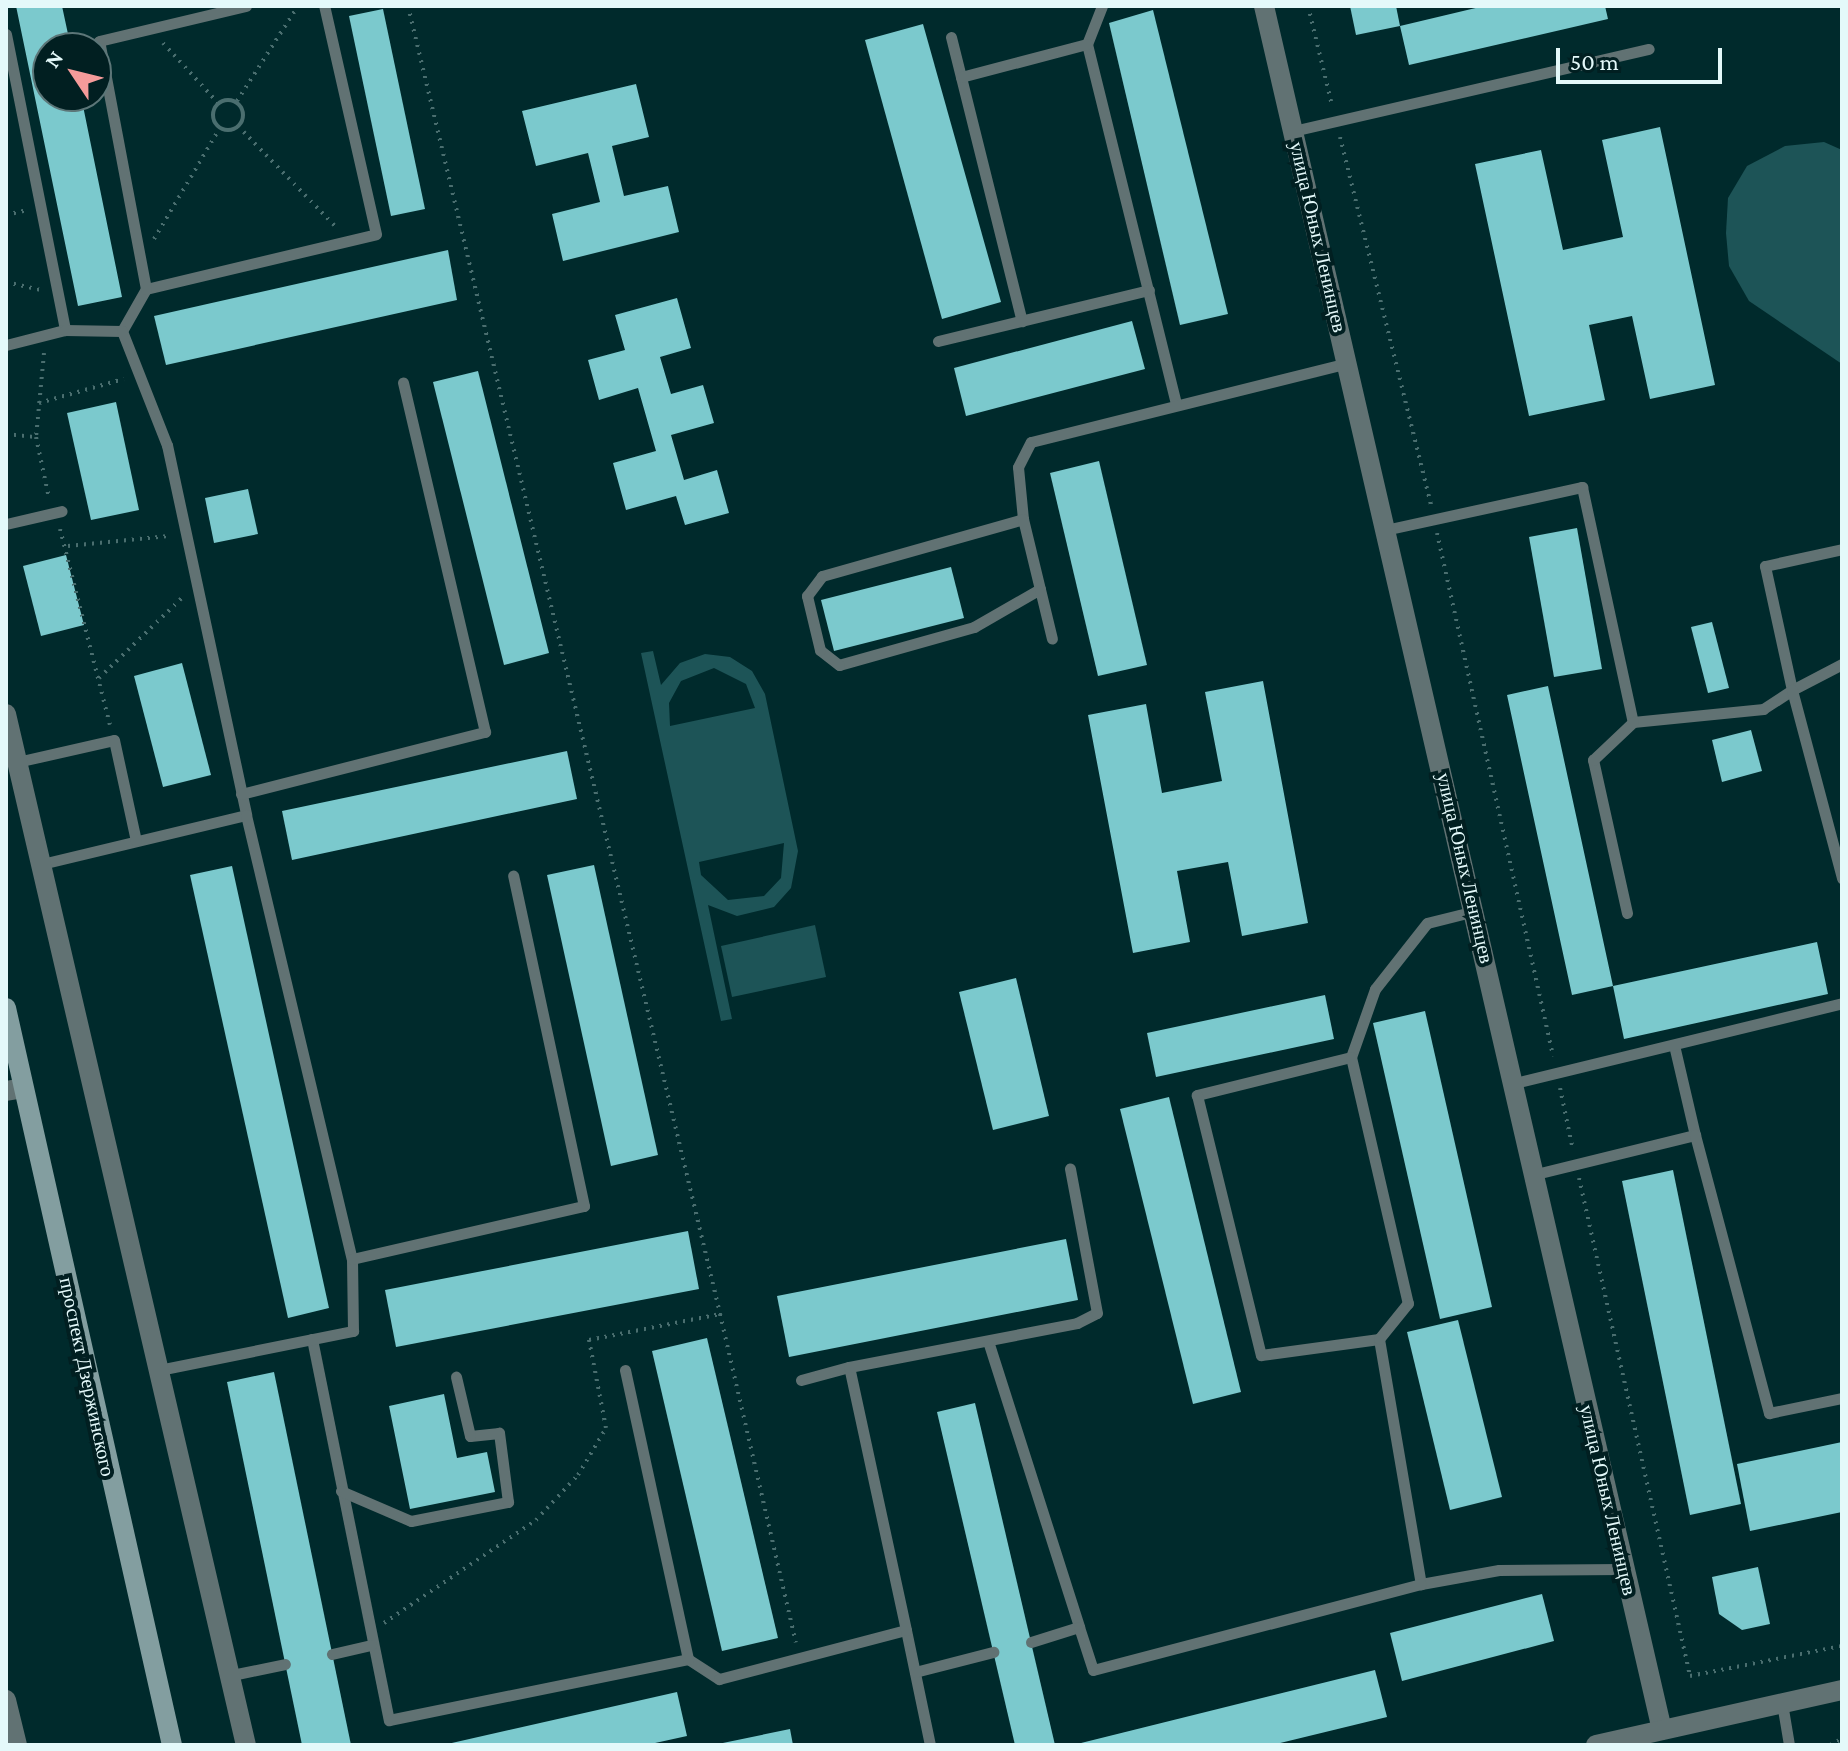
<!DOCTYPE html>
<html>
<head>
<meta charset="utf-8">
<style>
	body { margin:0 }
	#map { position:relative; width:1848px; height:1751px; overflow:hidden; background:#002a2c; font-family:"Crimson Pro",serif }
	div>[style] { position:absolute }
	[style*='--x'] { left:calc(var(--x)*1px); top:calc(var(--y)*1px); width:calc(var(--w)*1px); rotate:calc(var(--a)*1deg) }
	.green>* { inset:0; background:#1d5457 }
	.building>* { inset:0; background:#7bc9cd }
	.path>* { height:4px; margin-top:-2px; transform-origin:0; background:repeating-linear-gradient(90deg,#4a6e6f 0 2px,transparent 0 8px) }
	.path>.ring { margin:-2px; padding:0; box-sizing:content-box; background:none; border:4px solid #4a6e6f; border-radius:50% }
	.service>* { height:11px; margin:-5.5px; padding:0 5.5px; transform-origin:5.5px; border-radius:5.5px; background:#617273 }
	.minor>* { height:20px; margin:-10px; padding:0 10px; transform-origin:10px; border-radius:10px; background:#617273 }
	.tertiary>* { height:20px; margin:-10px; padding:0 10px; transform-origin:10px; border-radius:10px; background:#617273 }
	.secondary>* { height:20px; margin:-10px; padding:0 10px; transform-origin:10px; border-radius:10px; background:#839ea0 }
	span { translate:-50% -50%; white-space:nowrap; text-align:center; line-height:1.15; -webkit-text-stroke:8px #011f21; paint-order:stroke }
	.street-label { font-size:20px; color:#e4f9fa }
	.frame { position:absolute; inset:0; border:8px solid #e4f9fa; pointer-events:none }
	.north { position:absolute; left:32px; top:32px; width:80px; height:80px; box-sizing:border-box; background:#011f21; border:2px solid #5c7678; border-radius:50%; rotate:305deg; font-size:22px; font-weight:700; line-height:32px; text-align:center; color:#e4f9fa }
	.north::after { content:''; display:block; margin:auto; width:28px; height:36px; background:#f59b9a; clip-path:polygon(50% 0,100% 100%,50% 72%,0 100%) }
	.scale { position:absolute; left:1556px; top:48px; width:166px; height:36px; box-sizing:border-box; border:4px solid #e4f9fa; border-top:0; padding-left:10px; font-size:24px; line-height:28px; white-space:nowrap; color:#e4f9fa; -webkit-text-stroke:6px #011f21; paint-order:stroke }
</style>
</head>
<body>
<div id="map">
	<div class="green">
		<i style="clip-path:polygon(1824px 142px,1842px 150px,1842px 364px,1749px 301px,1729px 266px,1726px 233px,1728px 198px,1747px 166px,1785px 146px)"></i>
		<i style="clip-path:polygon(evenodd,653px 651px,661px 685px,680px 663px,705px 654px,730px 657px,752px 671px,765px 694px,798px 851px,791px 888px,774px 907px,737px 916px,708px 905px,732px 1019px,721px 1021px,641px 653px,653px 651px,714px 668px,746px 684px,755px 708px,670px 726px,669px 703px,681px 681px,714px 668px,653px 651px,784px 843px,781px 878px,764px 896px,728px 900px,701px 875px,699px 862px,784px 843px)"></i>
		<i style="clip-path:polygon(815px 925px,826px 977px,732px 997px,721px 946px)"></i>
	</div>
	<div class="building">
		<i style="clip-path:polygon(16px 6px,62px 6px,71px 48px,48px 48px,48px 96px,81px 96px,122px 297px,78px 306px)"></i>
		<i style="clip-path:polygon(1350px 6px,1396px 6px,1400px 26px,1356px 35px)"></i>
		<i style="clip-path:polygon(1484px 6px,1605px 6px,1608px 19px,1409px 65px,1400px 26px)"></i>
		<i style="clip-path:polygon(383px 9px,425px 209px,391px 216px,349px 16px)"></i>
		<i style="clip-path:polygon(1153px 10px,1228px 314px,1180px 325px,1109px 23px)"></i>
		<i style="clip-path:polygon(923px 24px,1001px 302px,942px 319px,865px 40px)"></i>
		<i style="clip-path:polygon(636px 84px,649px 137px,612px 146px,624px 196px,668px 186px,679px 232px,563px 261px,552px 214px,600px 202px,588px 153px,536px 166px,522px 111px)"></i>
		<i style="clip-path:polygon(1660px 127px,1715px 385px,1650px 399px,1632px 316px,1589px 325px,1605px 400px,1529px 416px,1475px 164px,1541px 150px,1563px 250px,1623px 237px,1602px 140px)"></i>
		<i style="clip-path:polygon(448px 250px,457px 300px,166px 365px,154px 316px)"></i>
		<i style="clip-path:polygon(677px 298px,691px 348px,660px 357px,671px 394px,703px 385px,714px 423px,671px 435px,684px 480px,717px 470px,729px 513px,685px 525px,676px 496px,626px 510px,613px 463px,656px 451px,638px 388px,599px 400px,588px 360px,625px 350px,615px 315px)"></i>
		<i style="clip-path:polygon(1132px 321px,1145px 369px,966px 416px,954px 368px)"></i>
		<i style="clip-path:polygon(478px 371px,549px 653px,504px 665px,433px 382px)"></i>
		<i style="clip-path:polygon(116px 402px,139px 510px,91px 520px,67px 413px)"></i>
		<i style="clip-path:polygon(1099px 461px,1147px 665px,1098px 676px,1050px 473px)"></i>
		<i style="clip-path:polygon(248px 489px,258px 534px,214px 543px,205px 498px)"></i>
		<i style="clip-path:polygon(1577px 528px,1602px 669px,1554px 677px,1529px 537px)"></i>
		<i style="clip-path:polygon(66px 555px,84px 625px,41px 636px,23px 566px)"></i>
		<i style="clip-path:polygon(951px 567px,964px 618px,834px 651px,821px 600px)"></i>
		<i style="clip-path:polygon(1712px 622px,1729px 688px,1708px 693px,1691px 627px)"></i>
		<i style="clip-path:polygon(182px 663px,211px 775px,163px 787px,134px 676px)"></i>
		<i style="clip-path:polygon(1263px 681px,1308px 923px,1242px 936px,1228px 862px,1177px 871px,1190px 942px,1133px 953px,1088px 715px,1146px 704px,1162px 793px,1222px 781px,1205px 692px)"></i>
		<i style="clip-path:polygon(1548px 686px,1613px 986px,1817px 942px,1828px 994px,1624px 1039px,1613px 986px,1572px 995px,1507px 695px)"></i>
		<i style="clip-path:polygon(1751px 730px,1762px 771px,1722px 782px,1712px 740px)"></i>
		<i style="clip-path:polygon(567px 751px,577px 799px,292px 860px,282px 811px)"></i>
		<i style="clip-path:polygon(594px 865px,658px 1155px,611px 1166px,547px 875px)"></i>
		<i style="clip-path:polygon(232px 866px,329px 1308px,288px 1318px,190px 875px)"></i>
		<i style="clip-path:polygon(1016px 978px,1049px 1116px,993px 1130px,959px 992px)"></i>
		<i style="clip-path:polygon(1325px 995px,1334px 1039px,1156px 1077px,1147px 1033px)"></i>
		<i style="clip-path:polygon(1425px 1011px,1492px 1307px,1440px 1319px,1373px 1023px)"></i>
		<i style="clip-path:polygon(1169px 1097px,1241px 1392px,1193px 1404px,1120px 1109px)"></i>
		<i style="clip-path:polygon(1673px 1170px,1741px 1504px,1690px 1515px,1622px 1181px)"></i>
		<i style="clip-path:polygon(688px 1231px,699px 1289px,396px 1347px,385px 1290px)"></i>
		<i style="clip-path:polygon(1066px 1239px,1078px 1300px,789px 1357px,777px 1296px)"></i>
		<i style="clip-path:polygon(1458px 1320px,1502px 1497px,1450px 1510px,1407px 1332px)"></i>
		<i style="clip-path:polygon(707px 1338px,778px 1638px,722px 1651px,652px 1351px)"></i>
		<i style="clip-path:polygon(274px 1372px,351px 1745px,302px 1745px,227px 1382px)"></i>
		<i style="clip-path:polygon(444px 1394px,457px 1458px,487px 1452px,495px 1492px,410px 1509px,389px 1406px)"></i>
		<i style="clip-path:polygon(975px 1403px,1055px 1745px,1015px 1745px,937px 1412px)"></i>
		<i style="clip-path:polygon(1842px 1442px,1842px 1512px,1750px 1531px,1737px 1464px)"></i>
		<i style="clip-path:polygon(1758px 1567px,1770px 1624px,1742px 1630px,1719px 1614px,1712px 1577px)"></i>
		<i style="clip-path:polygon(1542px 1594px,1554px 1641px,1402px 1681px,1390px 1633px)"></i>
		<i style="clip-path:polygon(1375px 1670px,1387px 1717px,1272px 1745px,1073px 1745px)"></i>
		<i style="clip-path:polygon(677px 1692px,687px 1736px,646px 1745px,443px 1745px)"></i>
		<i style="clip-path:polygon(790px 1729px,793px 1745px,718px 1745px,718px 1744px)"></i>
	</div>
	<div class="path">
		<i style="--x:408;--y:6;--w:1345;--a:76.58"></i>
		<i style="--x:1308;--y:6;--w:102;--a:76.4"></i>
		<i style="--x:163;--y:43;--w:81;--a:47.5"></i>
		<i class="ring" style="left:213px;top:100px;width:26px;height:26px"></i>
		<i style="--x:237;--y:101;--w:113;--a:-57.3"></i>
		<i style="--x:238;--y:126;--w:142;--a:45.9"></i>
		<i style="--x:1340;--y:137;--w:379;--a:76.1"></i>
		<i style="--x:6;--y:215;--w:22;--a:-13"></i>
		<i style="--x:154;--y:239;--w:129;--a:-59.3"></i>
		<i style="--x:6;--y:282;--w:35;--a:13"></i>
		<i style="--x:44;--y:353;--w:84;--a:95.4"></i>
		<i style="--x:36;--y:437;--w:62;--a:78"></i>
		<i style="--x:39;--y:403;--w:88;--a:-15.8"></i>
		<i style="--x:6;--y:434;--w:30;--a:6"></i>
		<i style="--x:60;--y:529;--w:202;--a:75.7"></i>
		<i style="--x:1437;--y:533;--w:536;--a:77.49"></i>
		<i style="--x:68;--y:546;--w:101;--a:-5.7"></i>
		<i style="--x:99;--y:678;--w:118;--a:-44"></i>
		<i style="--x:1560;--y:1088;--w:63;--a:78.2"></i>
		<i style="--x:1579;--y:1178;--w:510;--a:77.43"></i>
		<i style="--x:1690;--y:1676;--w:155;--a:-11.2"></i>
		<i style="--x:384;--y:1623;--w:184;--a:-34.1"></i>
		<i style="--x:536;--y:1520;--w:62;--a:-47"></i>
		<i style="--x:578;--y:1475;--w:55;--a:-59.2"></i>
		<i style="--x:606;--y:1428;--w:90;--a:-100.9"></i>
		<i style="--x:589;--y:1340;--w:134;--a:-11.2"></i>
		<i style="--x:720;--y:1314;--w:337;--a:77"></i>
		<i style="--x:1830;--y:1745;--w:13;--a:-27"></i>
	</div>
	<div class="service">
		<i style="--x:1102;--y:6;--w:41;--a:111.5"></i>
		<i style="--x:1087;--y:44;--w:371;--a:76.1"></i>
		<i style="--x:6;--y:34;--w:302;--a:78.7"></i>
		<i style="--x:951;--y:37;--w:293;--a:76"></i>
		<i style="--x:961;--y:77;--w:130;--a:-14.7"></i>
		<i style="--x:1293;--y:131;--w:365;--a:-13"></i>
		<i style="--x:146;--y:289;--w:236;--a:-13.4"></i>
		<i style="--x:376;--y:234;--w:234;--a:-102.8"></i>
		<i style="--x:122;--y:331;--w:48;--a:-60.3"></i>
		<i style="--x:146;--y:289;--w:252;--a:-100.7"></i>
		<i style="--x:99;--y:41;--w:151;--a:-13.4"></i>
		<i style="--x:938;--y:341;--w:217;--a:-13.6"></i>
		<i style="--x:6;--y:345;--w:61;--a:-14.3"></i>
		<i style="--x:65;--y:330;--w:57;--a:1"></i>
		<i style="--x:122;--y:331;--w:123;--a:68.5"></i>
		<i style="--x:167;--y:445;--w:378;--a:77.9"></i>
		<i style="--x:246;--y:815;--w:210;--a:166.5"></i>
		<i style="--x:1023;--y:519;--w:52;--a:-95.5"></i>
		<i style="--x:1018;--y:467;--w:28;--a:-63"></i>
		<i style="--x:1031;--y:442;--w:327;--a:-14"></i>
		<i style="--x:6;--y:524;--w:57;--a:-13.1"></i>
		<i style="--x:1385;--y:530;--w:202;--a:-12.3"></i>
		<i style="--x:1582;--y:487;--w:240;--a:77.8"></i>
		<i style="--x:1633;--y:722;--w:131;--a:-5.7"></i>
		<i style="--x:1763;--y:709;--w:35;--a:-33"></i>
		<i style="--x:1792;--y:690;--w:127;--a:-102.3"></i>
		<i style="--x:1765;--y:566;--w:79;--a:-12.4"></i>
		<i style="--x:1040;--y:589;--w:76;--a:150.1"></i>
		<i style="--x:974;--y:627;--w:140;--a:164.3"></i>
		<i style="--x:839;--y:665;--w:24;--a:-142"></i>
		<i style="--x:820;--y:650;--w:56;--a:-103.5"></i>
		<i style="--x:807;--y:596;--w:25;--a:-53"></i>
		<i style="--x:822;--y:576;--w:209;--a:-15.8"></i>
		<i style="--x:1023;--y:519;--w:123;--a:76.4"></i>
		<i style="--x:1842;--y:664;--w:56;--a:152.5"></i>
		<i style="--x:1792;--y:690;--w:195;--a:75.1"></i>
		<i style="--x:17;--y:762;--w:99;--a:-12.8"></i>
		<i style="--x:114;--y:740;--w:103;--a:77.7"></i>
		<i style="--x:241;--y:794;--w:252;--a:-14.3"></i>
		<i style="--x:485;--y:732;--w:359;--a:-103.2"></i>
		<i style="--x:246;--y:815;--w:456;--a:76.6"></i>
		<i style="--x:1475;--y:911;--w:49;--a:166"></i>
		<i style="--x:1427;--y:923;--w:84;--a:128.2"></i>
		<i style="--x:1375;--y:989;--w:72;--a:109.4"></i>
		<i style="--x:1351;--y:1057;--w:159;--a:166.1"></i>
		<i style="--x:1197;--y:1095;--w:268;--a:76.2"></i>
		<i style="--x:1261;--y:1355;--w:119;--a:-7.7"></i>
		<i style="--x:1379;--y:1339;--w:249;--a:80.3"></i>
		<i style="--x:1421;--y:1584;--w:79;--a:-10.2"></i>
		<i style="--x:1499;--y:1570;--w:123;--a:-0.5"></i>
		<i style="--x:1627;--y:913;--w:157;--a:-102.5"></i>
		<i style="--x:1593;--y:760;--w:55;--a:-43.5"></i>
		<i style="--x:1674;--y:1045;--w:92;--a:76.9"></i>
		<i style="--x:1351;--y:1057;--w:253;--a:77"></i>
		<i style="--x:1408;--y:1303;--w:46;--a:128.9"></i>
		<i style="--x:1515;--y:1083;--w:337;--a:-13.7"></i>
		<i style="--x:1536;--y:1174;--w:164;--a:-13.8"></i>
		<i style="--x:1695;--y:1135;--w:288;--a:75.1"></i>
		<i style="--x:1769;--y:1413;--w:75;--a:-11.6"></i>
		<i style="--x:312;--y:1339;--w:389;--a:78.6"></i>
		<i style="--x:389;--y:1720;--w:305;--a:-11.5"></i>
		<i style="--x:688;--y:1659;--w:37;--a:33"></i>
		<i style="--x:719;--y:1679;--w:193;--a:-14.7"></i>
		<i style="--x:906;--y:1630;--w:117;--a:78.2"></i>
		<i style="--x:988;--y:1341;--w:300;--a:72.3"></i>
		<i style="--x:164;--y:1369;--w:193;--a:-11.4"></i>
		<i style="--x:353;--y:1331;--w:72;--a:-90.8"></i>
		<i style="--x:352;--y:1259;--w:238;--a:-12.9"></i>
		<i style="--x:584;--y:1206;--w:338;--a:-102.1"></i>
		<i style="--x:625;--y:1370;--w:296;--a:77.7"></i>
		<i style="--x:801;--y:1380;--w:50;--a:-15.2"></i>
		<i style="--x:341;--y:1491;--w:76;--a:23.2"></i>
		<i style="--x:411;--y:1521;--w:99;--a:-11.1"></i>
		<i style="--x:508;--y:1502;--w:70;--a:-97.4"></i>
		<i style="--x:499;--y:1433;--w:29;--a:174"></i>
		<i style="--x:470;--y:1436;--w:61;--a:-103.3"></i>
		<i style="--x:906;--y:1630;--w:269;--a:-102.2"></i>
		<i style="--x:849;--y:1367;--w:232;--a:-10.9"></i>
		<i style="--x:1077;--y:1323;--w:22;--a:-27"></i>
		<i style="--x:1097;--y:1313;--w:147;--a:-100.6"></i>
		<i style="--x:1031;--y:1642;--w:50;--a:-17.4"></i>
		<i style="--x:1079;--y:1627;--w:45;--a:72"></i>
		<i style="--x:1093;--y:1670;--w:339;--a:-14.7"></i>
		<i style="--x:332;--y:1654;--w:40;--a:-13"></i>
		<i style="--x:915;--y:1672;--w:81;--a:-14.4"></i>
		<i style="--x:232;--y:1675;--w:54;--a:-11.7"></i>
		<i style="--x:1782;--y:1703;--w:43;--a:80.5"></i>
	</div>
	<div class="minor">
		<i style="--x:1264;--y:6;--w:1769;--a:77"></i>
		<i style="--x:6;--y:714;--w:1059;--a:76.9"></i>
		<i style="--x:6;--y:1091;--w:17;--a:-10"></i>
		<i style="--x:6;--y:1700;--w:46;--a:76.3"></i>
	</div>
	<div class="tertiary">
		<i style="--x:1596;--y:1745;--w:252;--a:-12.6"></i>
	</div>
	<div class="secondary">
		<i style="--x:6;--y:1008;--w:755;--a:77.31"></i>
	</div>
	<div class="street-label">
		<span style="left:1318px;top:237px;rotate:77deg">улица Юных Ленинцев</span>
		<span style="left:1465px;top:868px;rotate:77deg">улица Юных Ленинцев</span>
		<span style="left:87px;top:1377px;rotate:78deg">проспект Дзержинского</span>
		<span style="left:1608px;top:1500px;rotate:77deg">улица Юных Ленинцев</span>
	</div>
	<div class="frame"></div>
	<div class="north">N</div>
	<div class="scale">50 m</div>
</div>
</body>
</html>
